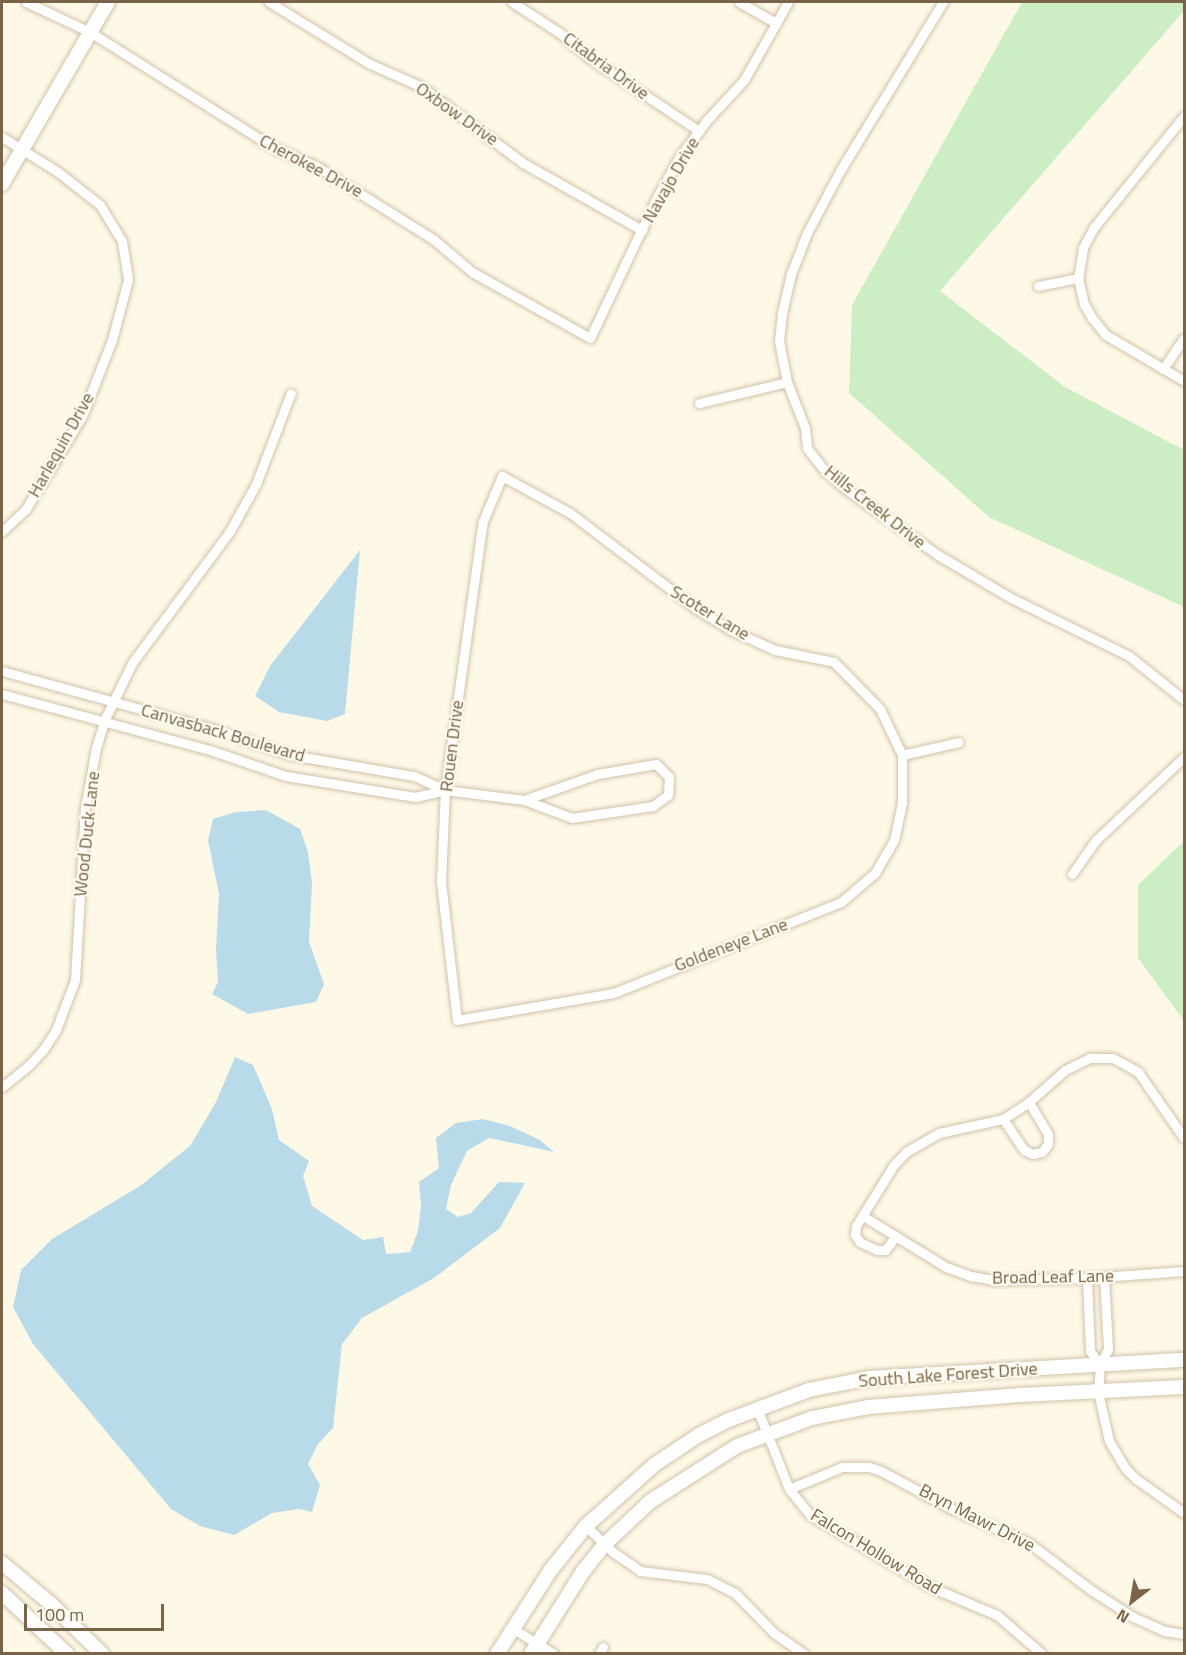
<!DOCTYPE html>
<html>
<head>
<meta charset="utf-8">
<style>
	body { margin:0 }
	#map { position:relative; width:1186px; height:1655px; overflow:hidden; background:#fef9e7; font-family:"Titillium Web",sans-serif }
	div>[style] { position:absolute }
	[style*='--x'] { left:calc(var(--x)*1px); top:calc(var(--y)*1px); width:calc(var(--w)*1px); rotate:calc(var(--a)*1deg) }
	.green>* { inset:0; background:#cdedc4 }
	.water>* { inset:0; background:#b9dae9 }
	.roads { filter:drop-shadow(0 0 2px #d0c2ab) drop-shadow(0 0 2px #d0c2ab) }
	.street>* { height:9px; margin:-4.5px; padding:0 4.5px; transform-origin:4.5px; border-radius:4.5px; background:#fff }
	.secondary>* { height:14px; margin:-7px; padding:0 7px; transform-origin:7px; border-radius:7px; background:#fff }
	span { translate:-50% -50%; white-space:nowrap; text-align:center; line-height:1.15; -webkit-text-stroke:4.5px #fffbee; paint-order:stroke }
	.street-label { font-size:18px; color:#796349 }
	.frame { position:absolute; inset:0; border:3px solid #796349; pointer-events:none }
	.north { position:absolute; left:1102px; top:1571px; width:60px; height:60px; -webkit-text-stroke:4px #fffbee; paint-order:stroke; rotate:211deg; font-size:16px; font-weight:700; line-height:24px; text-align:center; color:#796349 }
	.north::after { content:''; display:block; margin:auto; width:21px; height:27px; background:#796349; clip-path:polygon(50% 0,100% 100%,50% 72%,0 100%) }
	.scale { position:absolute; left:24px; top:1604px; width:140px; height:27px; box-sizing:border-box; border:3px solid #796349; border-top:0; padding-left:8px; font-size:18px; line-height:21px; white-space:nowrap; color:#796349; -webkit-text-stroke:4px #fffbee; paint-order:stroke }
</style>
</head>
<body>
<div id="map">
	<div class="green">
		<i style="clip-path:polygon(1022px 2px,1184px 2px,1184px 11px,940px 291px,1065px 387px,1184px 450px,1184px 607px,989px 517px,849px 393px,852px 305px)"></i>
		<i style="clip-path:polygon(1184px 841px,1184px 1021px,1138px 958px,1138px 885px)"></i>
	</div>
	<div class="water">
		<i style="clip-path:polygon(360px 550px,345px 714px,327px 721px,279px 712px,255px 696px,270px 666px)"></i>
		<i style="clip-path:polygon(266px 810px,300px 829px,308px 852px,312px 883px,309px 942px,324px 984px,316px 1002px,248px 1014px,212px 994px,218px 982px,216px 950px,219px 894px,208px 840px,213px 819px,236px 812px)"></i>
		<i style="clip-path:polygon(235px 1057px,253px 1065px,272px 1109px,279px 1140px,309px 1161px,303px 1176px,312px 1206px,363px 1240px,383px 1237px,386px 1254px,410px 1252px,418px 1231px,421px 1206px,419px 1182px,439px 1168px,436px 1138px,456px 1123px,483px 1119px,510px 1126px,540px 1140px,554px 1152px,489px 1138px,467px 1151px,451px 1185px,446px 1209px,458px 1217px,471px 1213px,499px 1182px,525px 1183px,500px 1228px,434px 1278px,362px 1318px,342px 1344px,333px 1428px,318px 1444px,308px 1464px,320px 1485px,312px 1512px,299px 1509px,272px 1513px,234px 1535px,200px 1526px,171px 1509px,33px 1344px,13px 1307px,21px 1270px,52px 1239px,140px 1186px,190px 1146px,216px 1102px)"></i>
	</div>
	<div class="roads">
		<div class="street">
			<i style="--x:26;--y:2;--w:71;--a:25.1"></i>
			<i style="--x:90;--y:32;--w:220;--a:32.2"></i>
			<i style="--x:276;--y:149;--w:43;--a:23"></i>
			<i style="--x:316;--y:166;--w:138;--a:32"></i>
			<i style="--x:433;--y:239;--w:51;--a:40.2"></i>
			<i style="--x:472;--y:272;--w:135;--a:29.2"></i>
			<i style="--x:590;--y:338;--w:156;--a:-64.6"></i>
			<i style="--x:657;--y:197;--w:47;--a:-60.7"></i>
			<i style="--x:680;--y:156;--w:45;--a:-53.1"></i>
			<i style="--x:707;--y:120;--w:54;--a:-47.2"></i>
			<i style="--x:744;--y:80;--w:90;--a:-60.6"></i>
			<i style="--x:269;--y:2;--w:116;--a:31.6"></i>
			<i style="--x:368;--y:63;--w:57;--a:23.9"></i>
			<i style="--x:420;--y:86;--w:129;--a:36.8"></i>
			<i style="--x:523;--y:163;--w:137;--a:29.4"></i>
			<i style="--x:512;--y:2;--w:57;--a:32.9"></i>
			<i style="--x:560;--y:33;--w:40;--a:40"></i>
			<i style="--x:591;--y:59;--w:130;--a:33.7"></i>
			<i style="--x:739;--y:2;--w:43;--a:29.6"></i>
			<i style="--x:943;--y:2;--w:196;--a:121.4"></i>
			<i style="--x:841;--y:169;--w:72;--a:118"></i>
			<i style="--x:807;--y:233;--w:44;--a:111.3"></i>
			<i style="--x:791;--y:274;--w:40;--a:103"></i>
			<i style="--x:782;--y:313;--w:28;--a:96"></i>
			<i style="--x:779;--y:341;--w:42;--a:79"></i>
			<i style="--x:787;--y:382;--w:49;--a:68.6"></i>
			<i style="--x:805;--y:428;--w:20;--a:84"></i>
			<i style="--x:807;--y:448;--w:31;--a:52"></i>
			<i style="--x:826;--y:472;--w:26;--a:40"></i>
			<i style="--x:846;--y:489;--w:113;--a:35.7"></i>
			<i style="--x:938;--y:555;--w:85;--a:30.5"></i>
			<i style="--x:1011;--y:598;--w:131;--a:26.2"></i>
			<i style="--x:1129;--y:656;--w:70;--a:38.7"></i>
			<i style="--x:1184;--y:116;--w:143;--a:129"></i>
			<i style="--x:1094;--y:227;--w:24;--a:118"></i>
			<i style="--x:1083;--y:248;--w:30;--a:99"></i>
			<i style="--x:1078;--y:278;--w:27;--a:77"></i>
			<i style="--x:1084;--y:304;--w:16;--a:60"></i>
			<i style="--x:1092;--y:318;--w:22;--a:51"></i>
			<i style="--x:1106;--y:335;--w:91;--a:30.5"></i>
			<i style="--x:2;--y:137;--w:66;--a:32"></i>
			<i style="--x:58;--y:172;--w:53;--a:38.2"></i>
			<i style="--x:100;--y:205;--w:42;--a:58.6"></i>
			<i style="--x:122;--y:241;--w:39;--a:81"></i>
			<i style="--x:128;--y:280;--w:62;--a:104.9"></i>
			<i style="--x:112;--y:340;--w:82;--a:111.5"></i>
			<i style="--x:82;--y:416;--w:109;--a:121.1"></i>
			<i style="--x:26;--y:509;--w:33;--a:137"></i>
			<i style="--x:1038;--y:286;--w:41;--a:-11.3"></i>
			<i style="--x:1163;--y:369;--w:37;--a:-56"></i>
			<i style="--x:699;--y:403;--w:90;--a:-13.4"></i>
			<i style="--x:502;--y:476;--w:77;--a:28.6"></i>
			<i style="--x:570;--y:513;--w:157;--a:37.2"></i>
			<i style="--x:695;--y:608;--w:44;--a:31.2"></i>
			<i style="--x:733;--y:631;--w:46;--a:24.3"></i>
			<i style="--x:775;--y:650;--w:60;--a:11.5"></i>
			<i style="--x:834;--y:662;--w:66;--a:45.6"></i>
			<i style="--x:880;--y:709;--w:51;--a:64.4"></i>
			<i style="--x:902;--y:755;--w:48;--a:90"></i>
			<i style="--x:902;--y:803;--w:38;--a:102"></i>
			<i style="--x:894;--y:840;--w:38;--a:120"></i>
			<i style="--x:875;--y:873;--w:45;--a:139.5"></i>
			<i style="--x:841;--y:902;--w:245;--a:158.2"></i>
			<i style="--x:613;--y:993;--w:158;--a:170.2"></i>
			<i style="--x:457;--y:1020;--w:139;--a:-96.6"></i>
			<i style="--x:441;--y:882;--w:92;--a:-87.5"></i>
			<i style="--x:445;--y:790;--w:272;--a:-82"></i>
			<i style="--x:483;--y:521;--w:49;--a:-67.1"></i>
			<i style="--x:2;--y:671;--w:222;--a:15.4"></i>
			<i style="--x:216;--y:730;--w:79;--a:18.4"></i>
			<i style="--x:291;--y:755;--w:125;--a:9.7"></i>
			<i style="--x:414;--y:776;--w:34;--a:24"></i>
			<i style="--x:445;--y:790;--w:80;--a:7.2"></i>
			<i style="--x:524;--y:800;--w:78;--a:-19.4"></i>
			<i style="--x:598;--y:774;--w:59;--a:-9.8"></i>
			<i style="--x:656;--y:764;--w:18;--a:45"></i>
			<i style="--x:669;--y:777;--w:18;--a:93"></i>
			<i style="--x:668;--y:795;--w:19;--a:144"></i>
			<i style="--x:653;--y:806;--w:82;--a:171.6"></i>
			<i style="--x:572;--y:818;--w:51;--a:-159.4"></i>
			<i style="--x:2;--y:694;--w:215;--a:15.1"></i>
			<i style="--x:210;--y:750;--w:80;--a:18.9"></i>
			<i style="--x:286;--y:776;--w:131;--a:9.2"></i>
			<i style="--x:415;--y:797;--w:31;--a:-13"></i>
			<i style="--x:902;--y:755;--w:58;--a:-12.8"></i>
			<i style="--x:1072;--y:874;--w:42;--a:-54.8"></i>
			<i style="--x:1096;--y:840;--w:121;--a:-43.3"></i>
			<i style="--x:2;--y:1087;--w:35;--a:-39"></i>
			<i style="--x:29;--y:1065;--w:21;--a:-47"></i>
			<i style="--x:43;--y:1050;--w:24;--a:-57"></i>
			<i style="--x:56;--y:1030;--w:53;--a:-69.2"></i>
			<i style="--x:75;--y:980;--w:172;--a:-86.7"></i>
			<i style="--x:85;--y:808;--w:61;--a:-79.6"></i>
			<i style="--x:96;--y:748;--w:28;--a:-73"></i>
			<i style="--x:104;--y:721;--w:64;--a:-64.2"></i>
			<i style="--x:132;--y:663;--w:164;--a:-53.4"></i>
			<i style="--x:230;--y:531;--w:54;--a:-61"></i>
			<i style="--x:256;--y:484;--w:97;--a:-69"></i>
			<i style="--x:1003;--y:1119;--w:37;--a:56"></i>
			<i style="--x:1024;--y:1150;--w:10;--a:24"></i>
			<i style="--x:1033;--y:1154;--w:9;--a:-13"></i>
			<i style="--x:1042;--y:1152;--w:10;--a:-53"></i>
			<i style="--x:1048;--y:1144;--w:10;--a:-90"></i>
			<i style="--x:1048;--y:1134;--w:37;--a:-121"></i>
			<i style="--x:863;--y:1216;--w:97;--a:31.6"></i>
			<i style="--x:946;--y:1267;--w:27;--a:20"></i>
			<i style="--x:971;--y:1276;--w:22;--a:10"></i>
			<i style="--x:993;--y:1280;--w:94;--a:-1.2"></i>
			<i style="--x:1087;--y:1278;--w:97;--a:-4.1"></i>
			<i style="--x:896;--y:1236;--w:18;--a:128"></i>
			<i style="--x:885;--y:1250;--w:8;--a:180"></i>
			<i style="--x:877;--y:1250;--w:19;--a:-155"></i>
			<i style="--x:860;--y:1242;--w:9;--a:-126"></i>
			<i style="--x:855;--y:1235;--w:9;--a:-84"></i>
			<i style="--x:856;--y:1226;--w:70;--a:-58.3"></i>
			<i style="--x:893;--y:1166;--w:19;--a:-47"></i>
			<i style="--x:906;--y:1152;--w:38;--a:-30"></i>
			<i style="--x:939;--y:1133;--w:66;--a:-12.3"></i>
			<i style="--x:1003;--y:1119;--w:31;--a:-33"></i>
			<i style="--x:1029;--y:1102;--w:48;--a:-41.6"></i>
			<i style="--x:1065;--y:1070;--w:28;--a:-26"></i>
			<i style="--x:1090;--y:1058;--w:23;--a:0"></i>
			<i style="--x:1113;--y:1058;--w:29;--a:29"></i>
			<i style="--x:1138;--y:1072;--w:80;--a:55.1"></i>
			<i style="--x:1104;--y:1277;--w:72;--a:86.8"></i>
			<i style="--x:1108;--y:1349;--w:18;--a:117"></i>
			<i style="--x:1100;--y:1365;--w:27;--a:94"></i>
			<i style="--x:1098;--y:1392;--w:50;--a:77.3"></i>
			<i style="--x:1109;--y:1441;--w:31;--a:59"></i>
			<i style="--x:1125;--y:1468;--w:16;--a:45"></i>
			<i style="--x:1136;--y:1479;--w:59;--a:35.3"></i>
			<i style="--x:1087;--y:1278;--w:73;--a:87.6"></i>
			<i style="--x:1090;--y:1351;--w:17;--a:54"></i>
			<i style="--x:757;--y:1408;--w:87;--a:68.4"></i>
			<i style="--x:789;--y:1489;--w:33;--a:51"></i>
			<i style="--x:810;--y:1515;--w:143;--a:30.7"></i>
			<i style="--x:933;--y:1588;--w:69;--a:22.9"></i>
			<i style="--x:997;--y:1615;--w:60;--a:40.9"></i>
			<i style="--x:789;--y:1489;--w:57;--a:-22.5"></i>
			<i style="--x:842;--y:1467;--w:27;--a:0"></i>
			<i style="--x:869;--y:1467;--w:13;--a:18"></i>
			<i style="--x:881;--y:1471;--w:78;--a:28.2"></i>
			<i style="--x:950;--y:1508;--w:86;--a:23.9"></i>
			<i style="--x:1029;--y:1543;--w:78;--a:37.2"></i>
			<i style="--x:1091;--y:1590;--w:50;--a:32.7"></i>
			<i style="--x:1133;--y:1617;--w:35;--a:24"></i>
			<i style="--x:1165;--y:1631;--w:19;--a:9"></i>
			<i style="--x:586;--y:1526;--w:37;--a:44"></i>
			<i style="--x:613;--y:1552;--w:33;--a:35"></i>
			<i style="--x:640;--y:1571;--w:67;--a:6.8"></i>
			<i style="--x:707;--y:1579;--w:31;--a:27"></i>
			<i style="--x:735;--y:1593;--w:56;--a:45.7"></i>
			<i style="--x:774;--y:1633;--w:37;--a:35"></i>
			<i style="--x:512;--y:1628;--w:49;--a:31.8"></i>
			<i style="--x:599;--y:1654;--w:8;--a:-60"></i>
		</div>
		<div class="secondary">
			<i style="--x:2;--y:184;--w:211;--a:-59.8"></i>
			<i style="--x:2;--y:1563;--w:64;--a:39.9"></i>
			<i style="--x:51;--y:1604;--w:71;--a:44.4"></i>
			<i style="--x:2;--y:1593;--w:89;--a:43.2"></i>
			<i style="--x:497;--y:1654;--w:98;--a:-57.4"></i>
			<i style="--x:550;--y:1571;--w:58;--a:-51.3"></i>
			<i style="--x:586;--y:1526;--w:91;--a:-41.9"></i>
			<i style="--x:654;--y:1465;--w:54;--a:-33.7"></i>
			<i style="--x:699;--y:1435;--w:30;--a:-27"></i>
			<i style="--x:726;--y:1421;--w:89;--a:-20.5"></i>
			<i style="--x:809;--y:1390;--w:61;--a:-11.3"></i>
			<i style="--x:869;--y:1378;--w:316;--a:-3.3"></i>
			<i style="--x:531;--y:1654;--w:99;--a:-57.8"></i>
			<i style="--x:584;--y:1570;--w:33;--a:-51"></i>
			<i style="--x:605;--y:1544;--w:63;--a:-43.1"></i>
			<i style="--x:651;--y:1501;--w:102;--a:-32.6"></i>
			<i style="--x:737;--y:1446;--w:80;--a:-20.5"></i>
			<i style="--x:812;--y:1418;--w:57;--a:-11.1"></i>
			<i style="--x:868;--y:1407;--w:153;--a:-4.5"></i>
			<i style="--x:1021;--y:1395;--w:163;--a:-2.8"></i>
		</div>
	</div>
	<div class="street-label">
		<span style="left:606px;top:66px;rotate:36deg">Citabria Drive</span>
		<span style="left:457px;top:114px;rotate:35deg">Oxbow Drive</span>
		<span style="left:311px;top:166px;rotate:28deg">Cherokee Drive</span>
		<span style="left:671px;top:180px;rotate:-60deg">Navajo Drive</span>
		<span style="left:61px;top:445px;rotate:-61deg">Harlequin Drive</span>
		<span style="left:875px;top:507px;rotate:38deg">Hills Creek Drive</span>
		<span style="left:710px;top:613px;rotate:31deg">Scoter Lane</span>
		<span style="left:223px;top:733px;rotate:16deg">Canvasback Boulevard</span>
		<span style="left:452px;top:746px;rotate:-83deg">Rouen Drive</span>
		<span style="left:87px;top:834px;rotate:-84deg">Wood Duck Lane</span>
		<span style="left:731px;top:945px;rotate:-21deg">Goldeneye Lane</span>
		<span style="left:1053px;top:1277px;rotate:-1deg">Broad Leaf Lane</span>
		<span style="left:948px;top:1375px;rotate:-4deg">South Lake Forest Drive</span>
		<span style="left:977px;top:1518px;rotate:27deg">Bryn Mawr Drive</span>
		<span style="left:876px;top:1552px;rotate:31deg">Falcon Hollow Road</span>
	</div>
	<div class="frame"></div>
	<div class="north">N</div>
	<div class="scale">100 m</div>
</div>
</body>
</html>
